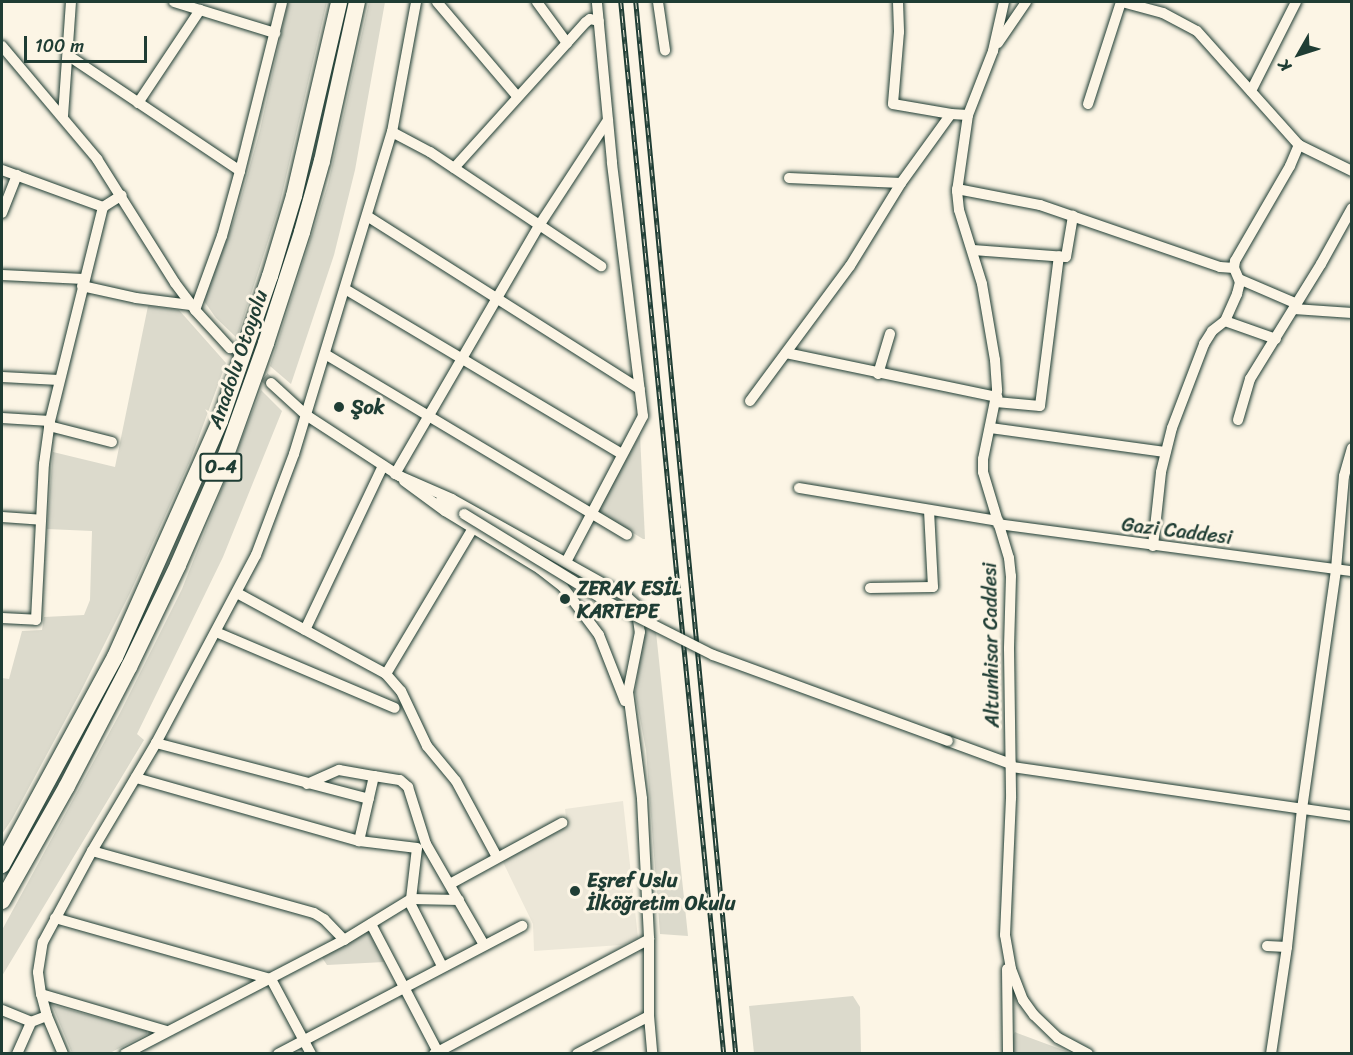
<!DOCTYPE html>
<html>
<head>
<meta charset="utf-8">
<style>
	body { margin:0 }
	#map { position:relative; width:1353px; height:1055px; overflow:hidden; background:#fcf5e5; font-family:Sriracha,sans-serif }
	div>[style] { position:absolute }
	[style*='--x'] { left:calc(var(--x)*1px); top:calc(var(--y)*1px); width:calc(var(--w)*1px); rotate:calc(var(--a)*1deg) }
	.built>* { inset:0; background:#ece7d8 }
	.green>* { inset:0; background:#dcdacc }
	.minor-tunnel>* { height:10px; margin-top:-5px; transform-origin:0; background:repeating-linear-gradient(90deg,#d0d0c2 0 10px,transparent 0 15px) }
	.roads { filter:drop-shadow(0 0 2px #1f3d34) drop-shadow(0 0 2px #1f3d34) }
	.minor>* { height:10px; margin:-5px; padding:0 5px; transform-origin:5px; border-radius:5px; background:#fcf5e5 }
	.highway>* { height:16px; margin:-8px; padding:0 8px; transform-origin:8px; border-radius:8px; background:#fcf5e5 }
	.rail>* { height:4.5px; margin-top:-2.25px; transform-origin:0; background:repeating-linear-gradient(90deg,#fcf5e5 0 7px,#1f3d34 0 14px); box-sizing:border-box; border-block:2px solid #1f3d34 }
	.bridges { filter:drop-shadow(0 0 2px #1f3d34) drop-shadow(0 0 2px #1f3d34) }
	.minor-bridge>* { height:10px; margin:-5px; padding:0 5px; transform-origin:5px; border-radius:5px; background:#fcf5e5 }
	.dots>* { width:16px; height:16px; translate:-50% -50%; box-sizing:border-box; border:3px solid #fcf5e5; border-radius:50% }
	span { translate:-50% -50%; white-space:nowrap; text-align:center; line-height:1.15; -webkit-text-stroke:6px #fcf5e5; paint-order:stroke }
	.shield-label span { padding:2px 4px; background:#fcf5e5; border:2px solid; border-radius:4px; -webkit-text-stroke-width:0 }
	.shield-label { font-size:18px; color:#1f3d34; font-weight:700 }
	.street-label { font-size:20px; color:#1f3d34 }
	.poi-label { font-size:20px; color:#1f3d34; font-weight:700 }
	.left { translate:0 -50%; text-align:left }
	.frame { position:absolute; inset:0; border:3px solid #1f3d34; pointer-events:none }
	.north { position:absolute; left:1269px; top:24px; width:60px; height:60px; -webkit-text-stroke:4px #fcf5e5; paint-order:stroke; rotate:231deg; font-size:16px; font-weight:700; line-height:24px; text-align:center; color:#1f3d34 }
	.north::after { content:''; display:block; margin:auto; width:21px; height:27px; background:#1f3d34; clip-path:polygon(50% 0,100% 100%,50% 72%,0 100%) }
	.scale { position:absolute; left:24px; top:36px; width:123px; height:27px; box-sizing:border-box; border:3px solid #1f3d34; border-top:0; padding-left:8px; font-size:18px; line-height:21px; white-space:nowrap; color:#1f3d34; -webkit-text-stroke:4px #fcf5e5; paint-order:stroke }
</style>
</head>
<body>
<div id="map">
	<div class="built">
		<i style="clip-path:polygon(623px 801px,638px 938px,621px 945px,534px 951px,533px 924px,502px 860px,567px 827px,565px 809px)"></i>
	</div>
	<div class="green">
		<i style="clip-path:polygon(288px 2px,327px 2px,279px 207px,237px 338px,216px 318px,204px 301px,237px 212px,260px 130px)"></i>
		<i style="clip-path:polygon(369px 2px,385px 2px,355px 170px,334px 255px,291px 384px,270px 366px,328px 184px)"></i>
		<i style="clip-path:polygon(148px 306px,179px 310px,226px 363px,190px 461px,130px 593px,81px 691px,12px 819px,2px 834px,2px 678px,9px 679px,22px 631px,42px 630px,44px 617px,84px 615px,90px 600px,92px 531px,47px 529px,53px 452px,115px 467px)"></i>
		<i style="clip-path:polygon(261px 390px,282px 411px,223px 557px,137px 734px,144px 740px,2px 976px,2px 930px,120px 713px,182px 589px)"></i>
		<i style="clip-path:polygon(640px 435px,645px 539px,643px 539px,597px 511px)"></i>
		<i style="clip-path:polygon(645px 627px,656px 632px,688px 936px,660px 934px,646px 750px,635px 692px)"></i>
		<i style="clip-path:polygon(368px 930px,384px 962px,327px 965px,321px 956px)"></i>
		<i style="clip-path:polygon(853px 996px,860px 1007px,861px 1053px,754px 1053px,749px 1006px)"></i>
		<i style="clip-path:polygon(52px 1005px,147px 1031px,147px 1034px,110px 1053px,72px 1053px)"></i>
		<i style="clip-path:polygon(1015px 1032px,1017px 1033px,1071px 1053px,1010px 1054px,1012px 1036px)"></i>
	</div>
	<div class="minor-tunnel">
		<i style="--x:230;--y:348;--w:54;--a:40.5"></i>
	</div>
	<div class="roads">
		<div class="minor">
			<i style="--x:174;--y:2;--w:106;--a:17.1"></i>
			<i style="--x:437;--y:2;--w:123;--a:49.6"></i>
			<i style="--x:658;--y:2;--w:49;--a:81.7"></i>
			<i style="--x:898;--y:2;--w:30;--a:88"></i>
			<i style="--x:899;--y:32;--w:72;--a:94.8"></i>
			<i style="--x:893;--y:104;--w:59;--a:9.8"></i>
			<i style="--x:1004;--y:2;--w:50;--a:102.7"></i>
			<i style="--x:993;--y:51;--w:69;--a:111.3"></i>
			<i style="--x:968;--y:115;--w:77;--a:98.2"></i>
			<i style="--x:957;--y:191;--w:19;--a:84"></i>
			<i style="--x:959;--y:210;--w:77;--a:72.7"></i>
			<i style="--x:982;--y:284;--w:77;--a:80.3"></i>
			<i style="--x:995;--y:360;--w:31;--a:86"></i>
			<i style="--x:997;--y:391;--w:69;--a:101.6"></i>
			<i style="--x:983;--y:459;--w:13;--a:90"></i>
			<i style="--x:983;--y:472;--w:90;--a:73.2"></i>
			<i style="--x:1009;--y:558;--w:18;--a:84"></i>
			<i style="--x:1011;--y:576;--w:73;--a:91.6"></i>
			<i style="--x:1009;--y:649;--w:149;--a:89.2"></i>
			<i style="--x:1011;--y:798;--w:137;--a:92.5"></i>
			<i style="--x:1005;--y:935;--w:35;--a:80"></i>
			<i style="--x:1011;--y:969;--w:33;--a:69"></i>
			<i style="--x:1023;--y:1000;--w:19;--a:54"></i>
			<i style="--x:1034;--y:1015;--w:33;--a:44"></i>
			<i style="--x:1058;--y:1038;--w:34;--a:28"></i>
			<i style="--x:1122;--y:2;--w:42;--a:15"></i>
			<i style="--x:1163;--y:13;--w:38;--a:28"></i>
			<i style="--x:1197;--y:31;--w:153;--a:48.2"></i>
			<i style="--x:1299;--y:145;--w:59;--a:26.1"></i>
			<i style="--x:567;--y:43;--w:28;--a:-48"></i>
			<i style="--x:586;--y:22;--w:5;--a:-37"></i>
			<i style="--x:590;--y:19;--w:9;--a:13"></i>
			<i style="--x:998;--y:43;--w:50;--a:-55.7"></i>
			<i style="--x:2;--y:46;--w:148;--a:49.9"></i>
			<i style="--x:97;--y:159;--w:146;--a:57.8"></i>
			<i style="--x:175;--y:283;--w:34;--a:53"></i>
			<i style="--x:195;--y:310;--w:52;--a:47.4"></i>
			<i style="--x:69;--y:56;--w:206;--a:33.9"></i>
			<i style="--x:1251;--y:91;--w:100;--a:-63.2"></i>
			<i style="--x:138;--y:103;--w:112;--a:-56.3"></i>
			<i style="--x:1088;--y:104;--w:107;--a:-72.1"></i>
			<i style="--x:63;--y:116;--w:114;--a:-86"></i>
			<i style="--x:392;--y:132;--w:132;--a:-79.5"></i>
			<i style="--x:454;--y:168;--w:169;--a:-47.9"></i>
			<i style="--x:567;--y:43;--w:51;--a:-126.2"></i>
			<i style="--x:2;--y:170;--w:108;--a:20.1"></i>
			<i style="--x:789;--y:178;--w:112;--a:2.6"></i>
			<i style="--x:957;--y:189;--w:85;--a:10.9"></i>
			<i style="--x:1040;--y:205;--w:190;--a:19"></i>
			<i style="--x:1220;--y:267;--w:14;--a:4"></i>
			<i style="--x:2;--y:213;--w:41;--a:-68.5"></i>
			<i style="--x:367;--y:216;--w:323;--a:32.4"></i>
			<i style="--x:973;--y:250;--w:93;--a:4.3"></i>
			<i style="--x:1066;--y:257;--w:42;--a:-80.3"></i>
			<i style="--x:2;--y:275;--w:82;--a:2.8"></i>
			<i style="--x:1239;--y:279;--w:63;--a:23.3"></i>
			<i style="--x:82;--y:286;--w:55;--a:12.5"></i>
			<i style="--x:136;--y:298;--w:55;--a:7.3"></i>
			<i style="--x:345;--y:289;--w:322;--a:30.8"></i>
			<i style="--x:1294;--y:309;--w:58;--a:3.9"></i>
			<i style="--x:195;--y:310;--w:79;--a:-70"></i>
			<i style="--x:222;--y:236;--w:67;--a:-74.5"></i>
			<i style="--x:240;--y:171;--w:174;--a:-76"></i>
			<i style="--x:1225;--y:321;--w:54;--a:19.4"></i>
			<i style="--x:786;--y:353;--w:216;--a:11.8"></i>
			<i style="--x:325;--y:354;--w:352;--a:30.9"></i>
			<i style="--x:878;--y:374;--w:42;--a:-73.3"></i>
			<i style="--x:2;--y:377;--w:57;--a:3"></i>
			<i style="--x:271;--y:383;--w:47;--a:42.4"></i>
			<i style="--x:306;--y:415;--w:113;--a:33.1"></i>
			<i style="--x:750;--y:401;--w:168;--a:-53.5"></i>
			<i style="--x:850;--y:266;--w:97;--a:-58.4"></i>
			<i style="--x:901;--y:183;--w:85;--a:-54.1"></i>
			<i style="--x:951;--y:114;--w:17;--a:3"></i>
			<i style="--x:996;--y:402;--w:44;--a:5.2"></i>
			<i style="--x:1040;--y:406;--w:151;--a:-82.8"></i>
			<i style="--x:2;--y:418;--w:48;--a:3.6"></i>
			<i style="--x:1238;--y:420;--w:43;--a:-73.7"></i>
			<i style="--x:1250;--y:379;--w:135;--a:-58.3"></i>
			<i style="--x:1321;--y:264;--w:64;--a:-61"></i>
			<i style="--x:49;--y:426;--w:65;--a:14.3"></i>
			<i style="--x:990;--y:428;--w:177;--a:7.8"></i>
			<i style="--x:395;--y:474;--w:62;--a:23.7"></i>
			<i style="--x:452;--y:499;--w:201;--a:29.2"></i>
			<i style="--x:627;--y:597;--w:12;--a:42"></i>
			<i style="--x:636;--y:605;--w:27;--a:82"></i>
			<i style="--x:640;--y:632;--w:61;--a:101.3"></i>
			<i style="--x:628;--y:692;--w:108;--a:82.5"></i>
			<i style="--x:642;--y:799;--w:140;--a:87.1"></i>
			<i style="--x:649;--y:939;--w:77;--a:90"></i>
			<i style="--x:649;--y:1016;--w:38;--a:85"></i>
			<i style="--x:395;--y:474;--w:289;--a:-59.9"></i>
			<i style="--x:540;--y:224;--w:124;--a:-56.8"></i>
			<i style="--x:404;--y:481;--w:51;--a:36.2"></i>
			<i style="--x:445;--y:511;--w:111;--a:31.4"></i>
			<i style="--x:540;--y:569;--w:29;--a:38"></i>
			<i style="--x:563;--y:587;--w:60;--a:53.1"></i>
			<i style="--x:599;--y:635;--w:71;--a:68.5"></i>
			<i style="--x:799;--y:488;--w:202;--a:9.4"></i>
			<i style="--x:441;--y:500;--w:27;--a:31"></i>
			<i style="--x:2;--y:517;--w:39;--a:4"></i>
			<i style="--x:998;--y:524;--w:357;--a:7.6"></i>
			<i style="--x:1153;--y:546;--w:74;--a:-83.8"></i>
			<i style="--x:1161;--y:472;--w:45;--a:-76"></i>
			<i style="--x:1172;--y:428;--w:90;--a:-69.1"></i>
			<i style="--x:1204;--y:344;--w:15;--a:-58"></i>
			<i style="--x:1212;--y:331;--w:16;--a:-38"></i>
			<i style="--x:1225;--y:321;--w:30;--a:-66"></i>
			<i style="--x:1237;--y:294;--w:12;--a:-76"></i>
			<i style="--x:1240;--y:282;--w:15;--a:-113"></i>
			<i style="--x:1234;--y:268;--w:7;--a:-82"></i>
			<i style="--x:1235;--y:261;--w:110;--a:-59.9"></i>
			<i style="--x:1290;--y:166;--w:23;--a:-67"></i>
			<i style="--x:566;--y:562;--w:165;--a:-62.2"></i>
			<i style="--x:643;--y:416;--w:256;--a:-97"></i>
			<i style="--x:612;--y:162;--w:161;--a:-95.4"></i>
			<i style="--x:870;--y:588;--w:63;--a:-0.9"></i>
			<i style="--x:933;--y:587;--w:77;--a:-93"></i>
			<i style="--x:237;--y:593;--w:170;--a:28.5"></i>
			<i style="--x:386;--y:674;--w:170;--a:-59.2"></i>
			<i style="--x:2;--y:618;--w:34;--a:3"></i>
			<i style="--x:36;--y:620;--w:156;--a:-87.1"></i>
			<i style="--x:44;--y:464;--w:43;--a:-82.1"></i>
			<i style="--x:50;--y:421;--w:220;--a:-76.1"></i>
			<i style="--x:103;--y:207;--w:22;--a:-32"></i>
			<i style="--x:305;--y:630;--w:182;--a:-64.6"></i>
			<i style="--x:216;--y:632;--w:194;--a:23"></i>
			<i style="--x:386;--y:674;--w:23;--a:49"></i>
			<i style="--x:401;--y:691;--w:61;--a:64.7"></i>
			<i style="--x:427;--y:746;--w:45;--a:50.4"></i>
			<i style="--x:456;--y:781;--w:86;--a:61.7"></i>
			<i style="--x:948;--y:741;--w:67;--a:20.1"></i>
			<i style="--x:156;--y:743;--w:220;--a:14.7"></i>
			<i style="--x:1012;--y:767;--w:344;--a:8.2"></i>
			<i style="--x:374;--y:776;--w:26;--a:9"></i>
			<i style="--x:400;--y:780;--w:11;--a:41"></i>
			<i style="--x:408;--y:787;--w:60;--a:72.5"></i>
			<i style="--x:426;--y:844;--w:116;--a:60.1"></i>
			<i style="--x:307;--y:784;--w:35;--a:-24"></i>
			<i style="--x:339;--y:770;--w:36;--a:10"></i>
			<i style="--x:374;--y:776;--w:67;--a:103"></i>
			<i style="--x:92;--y:851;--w:230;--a:15.6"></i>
			<i style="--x:314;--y:913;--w:12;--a:31"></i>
			<i style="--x:324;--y:919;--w:29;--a:46"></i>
			<i style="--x:450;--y:884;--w:128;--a:-28.6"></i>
			<i style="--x:411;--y:899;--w:48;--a:1.2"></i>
			<i style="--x:409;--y:901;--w:73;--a:63.1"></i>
			<i style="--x:55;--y:918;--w:224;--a:15.8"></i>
			<i style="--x:271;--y:979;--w:85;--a:61.9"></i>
			<i style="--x:371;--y:924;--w:147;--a:62.4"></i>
			<i style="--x:1267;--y:946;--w:20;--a:3"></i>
			<i style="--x:1287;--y:947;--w:108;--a:98.5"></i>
			<i style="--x:1287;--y:947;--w:139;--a:-83.8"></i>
			<i style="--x:1302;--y:809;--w:242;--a:-81.9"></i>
			<i style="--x:1336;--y:569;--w:93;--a:-85.1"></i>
			<i style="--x:1344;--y:476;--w:29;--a:-74"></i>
			<i style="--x:1007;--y:969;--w:85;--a:89.3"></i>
			<i style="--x:41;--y:994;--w:131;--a:16.4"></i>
			<i style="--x:2;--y:1010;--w:31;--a:22"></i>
			<i style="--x:17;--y:1054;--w:35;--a:-66"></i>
			<i style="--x:31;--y:1022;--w:17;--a:-21"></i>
			<i style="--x:63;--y:1054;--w:41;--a:-112.8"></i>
			<i style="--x:47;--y:1016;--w:23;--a:-105"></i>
			<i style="--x:41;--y:994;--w:22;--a:-98"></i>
			<i style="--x:38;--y:972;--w:30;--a:-81"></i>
			<i style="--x:43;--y:942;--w:103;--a:-61.7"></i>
			<i style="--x:92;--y:851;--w:126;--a:-59.3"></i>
			<i style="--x:156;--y:743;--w:213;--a:-62"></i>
			<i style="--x:256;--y:555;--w:108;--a:-69.4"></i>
			<i style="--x:294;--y:454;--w:337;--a:-73.1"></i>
			<i style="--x:392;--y:132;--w:43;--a:27.8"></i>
			<i style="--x:430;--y:152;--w:206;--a:33.7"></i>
			<i style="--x:125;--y:1054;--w:247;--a:-27.5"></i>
			<i style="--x:344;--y:940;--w:79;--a:-31.5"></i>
			<i style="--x:411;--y:899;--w:51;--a:-83.3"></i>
			<i style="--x:417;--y:848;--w:58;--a:-173.1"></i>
			<i style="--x:359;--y:841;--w:232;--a:-164.2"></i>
			<i style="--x:278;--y:1054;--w:276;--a:-27.7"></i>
			<i style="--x:434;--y:1054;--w:244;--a:-28.1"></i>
			<i style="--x:577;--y:1054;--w:81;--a:-27.8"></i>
		</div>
		<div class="highway">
			<i style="--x:2;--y:865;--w:237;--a:-61.5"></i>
			<i style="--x:115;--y:657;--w:258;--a:-66"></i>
			<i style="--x:220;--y:421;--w:153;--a:-71"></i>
			<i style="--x:270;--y:276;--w:84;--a:-73.3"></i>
			<i style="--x:294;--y:196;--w:199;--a:-76.9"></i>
			<i style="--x:2;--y:901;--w:132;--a:-60.5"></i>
			<i style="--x:67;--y:786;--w:134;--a:-62.5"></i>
			<i style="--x:129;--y:667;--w:113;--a:-64.3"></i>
			<i style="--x:178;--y:565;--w:120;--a:-66.4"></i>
			<i style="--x:226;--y:455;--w:119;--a:-70.3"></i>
			<i style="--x:266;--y:343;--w:117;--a:-72"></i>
			<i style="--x:302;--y:232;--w:74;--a:-74.3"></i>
			<i style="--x:322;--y:161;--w:163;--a:-77.6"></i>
		</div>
	</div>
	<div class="rail">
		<i style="--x:621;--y:2;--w:1057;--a:84.41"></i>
		<i style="--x:636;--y:2;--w:1057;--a:84.57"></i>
	</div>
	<div class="bridges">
		<div class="minor-bridge">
			<i style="--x:464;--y:514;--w:167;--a:31.5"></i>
			<i style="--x:606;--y:601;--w:120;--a:26.8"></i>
			<i style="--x:713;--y:655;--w:250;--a:20.1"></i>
		</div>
	</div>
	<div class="dots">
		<i style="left:339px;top:407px;background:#1f3d34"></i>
		<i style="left:565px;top:599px;background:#1f3d34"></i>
		<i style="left:575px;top:891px;background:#1f3d34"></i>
	</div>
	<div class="shield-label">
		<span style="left:221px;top:467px">O-4</span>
	</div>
	<div class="street-label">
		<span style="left:238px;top:359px;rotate:-71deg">Anadolu Otoyolu</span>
		<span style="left:1177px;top:531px;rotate:7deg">Gazi Caddesi</span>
		<span style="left:991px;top:645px;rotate:-91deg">Altunhisar Caddesi</span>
	</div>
	<div class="poi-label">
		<span class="left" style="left:351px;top:407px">Şok</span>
		<span class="left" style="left:577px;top:600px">ZERAY ESİL<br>KARTEPE</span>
		<span class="left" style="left:587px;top:892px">Eşref Uslu<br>İlköğretim Okulu</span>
	</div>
	<div class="frame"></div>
	<div class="north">K</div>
	<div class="scale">100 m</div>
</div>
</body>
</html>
